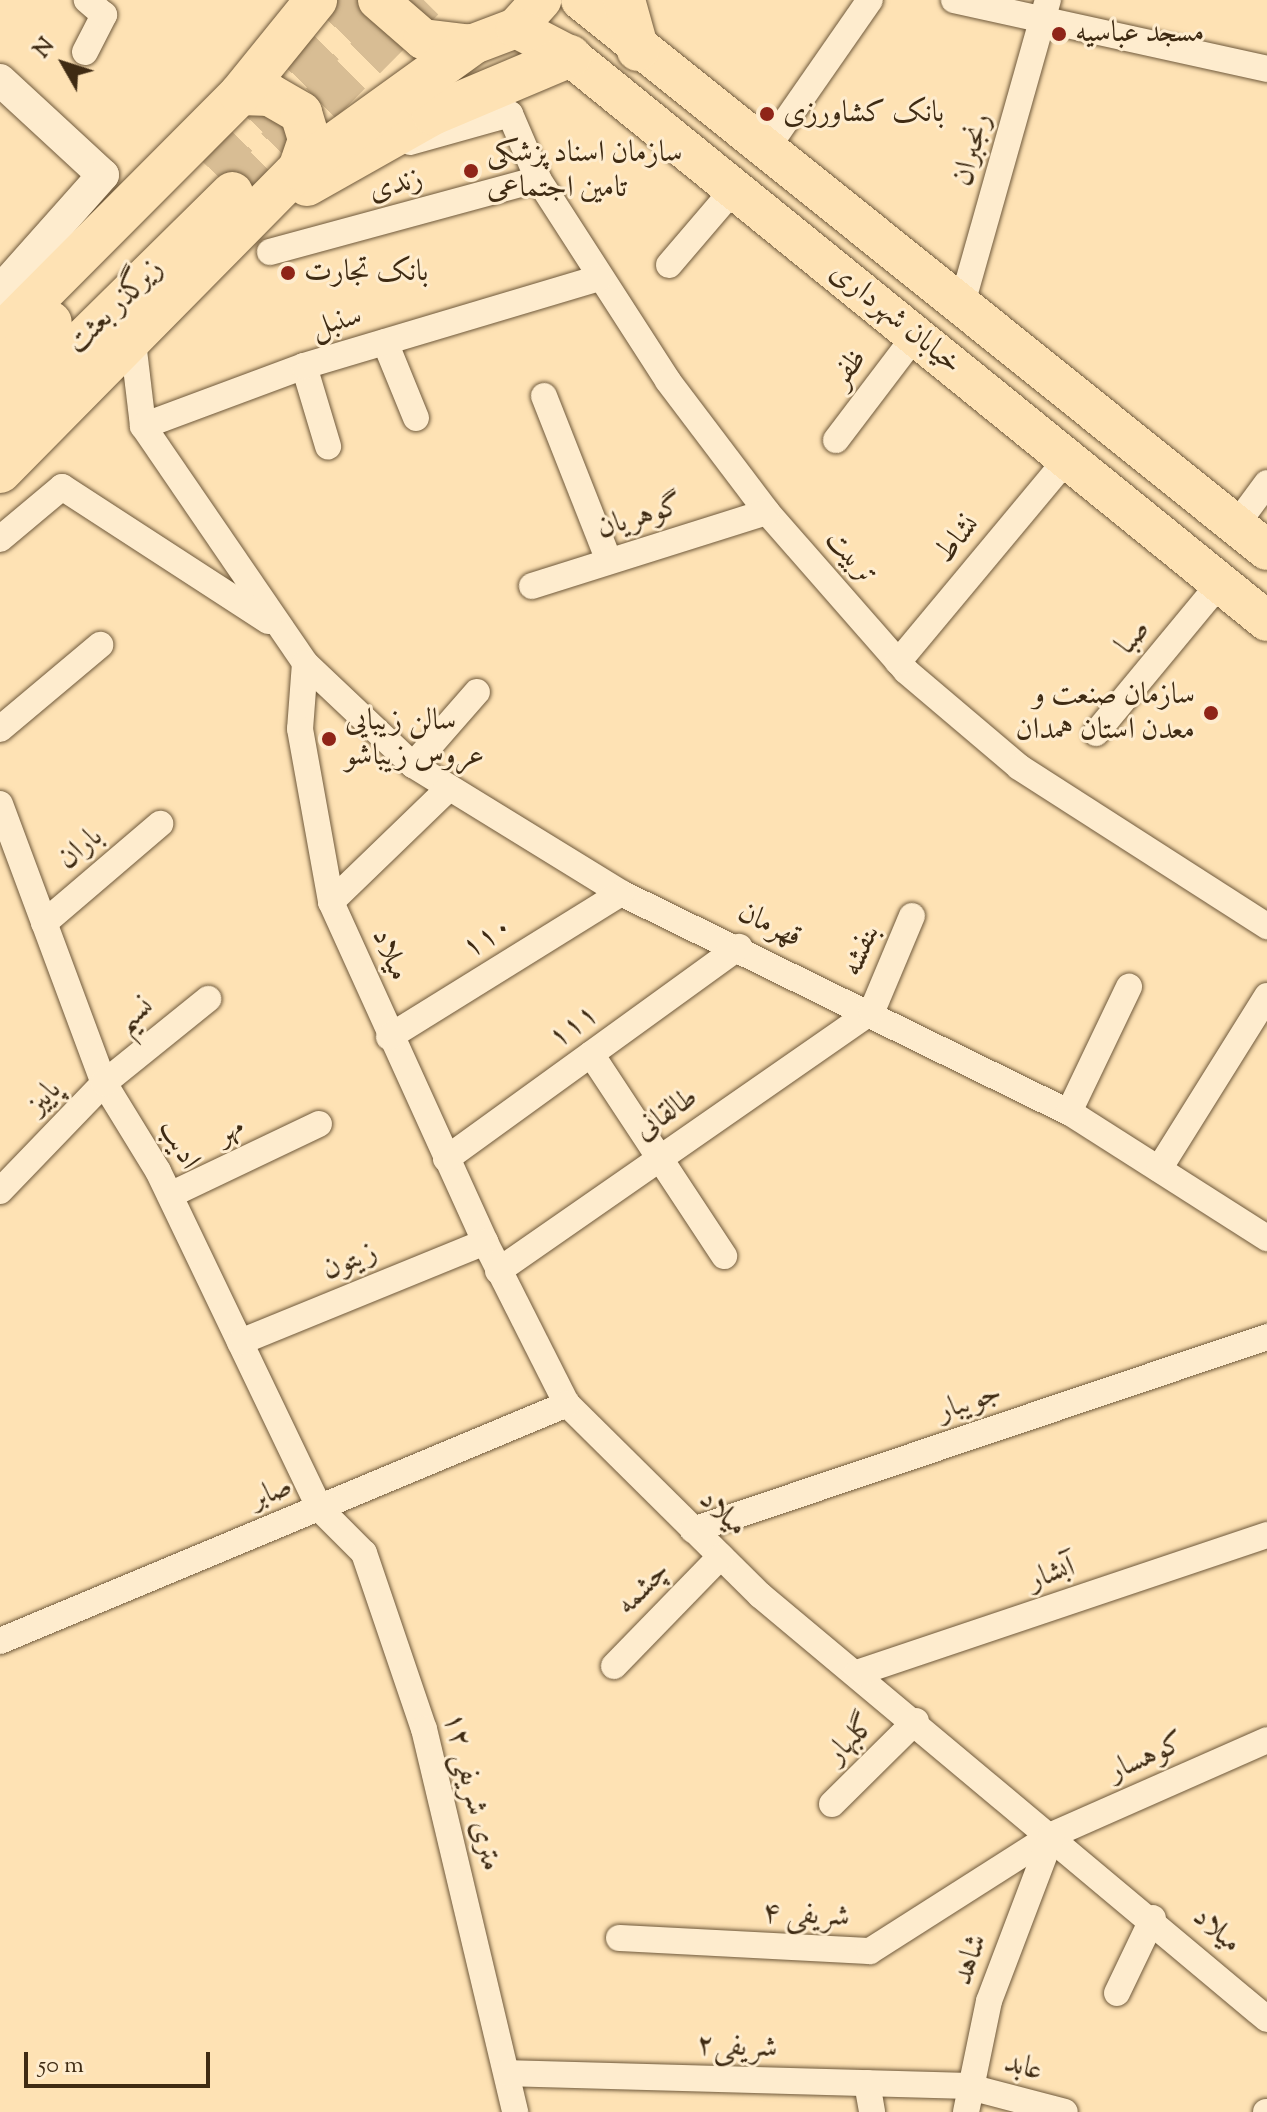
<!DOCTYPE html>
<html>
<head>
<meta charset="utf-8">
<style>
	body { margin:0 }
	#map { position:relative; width:1267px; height:2112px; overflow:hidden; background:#fee2b4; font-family:"Sorts Mill Goudy",Amiri,serif }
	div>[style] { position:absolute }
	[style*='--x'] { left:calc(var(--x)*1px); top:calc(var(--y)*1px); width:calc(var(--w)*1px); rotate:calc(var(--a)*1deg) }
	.trunk-tunnel>* { height:42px; margin-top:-21px; transform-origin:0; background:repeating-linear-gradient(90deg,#d8bd94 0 42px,transparent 0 63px) }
	.roads { filter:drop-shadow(0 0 2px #6f593b) drop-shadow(0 0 2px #6f593b) }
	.minor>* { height:26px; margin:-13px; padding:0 13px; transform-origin:13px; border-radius:13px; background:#feecce }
	.tertiary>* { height:32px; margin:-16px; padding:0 16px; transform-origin:16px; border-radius:16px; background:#feecce }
	.primary>* { height:40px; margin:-20px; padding:0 20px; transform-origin:20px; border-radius:20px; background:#fee2b4 }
	.trunk>* { height:42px; margin:-21px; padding:0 21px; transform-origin:21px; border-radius:21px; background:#fee2b4 }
	.dots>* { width:22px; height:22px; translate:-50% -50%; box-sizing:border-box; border:4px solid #feecce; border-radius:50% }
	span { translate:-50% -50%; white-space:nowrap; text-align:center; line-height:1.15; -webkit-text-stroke:6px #feecce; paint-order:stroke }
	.poi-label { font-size:30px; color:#3f2b13 }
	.left { translate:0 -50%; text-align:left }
	.right { translate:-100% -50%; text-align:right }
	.street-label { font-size:30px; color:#3f2b13 }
	.north { position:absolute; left:24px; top:24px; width:80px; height:80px; -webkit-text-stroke:6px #feecce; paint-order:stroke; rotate:309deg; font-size:22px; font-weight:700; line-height:32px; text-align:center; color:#3f2b13 }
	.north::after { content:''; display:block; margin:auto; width:28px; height:36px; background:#3f2b13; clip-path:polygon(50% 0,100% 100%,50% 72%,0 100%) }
	.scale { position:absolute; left:24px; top:2052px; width:186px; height:36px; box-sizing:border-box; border:4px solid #3f2b13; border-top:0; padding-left:10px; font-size:24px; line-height:28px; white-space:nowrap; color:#3f2b13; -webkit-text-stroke:6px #feecce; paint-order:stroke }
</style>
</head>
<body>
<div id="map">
	<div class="trunk-tunnel">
		<i style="--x:208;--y:167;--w:230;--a:-46.6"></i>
		<i style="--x:232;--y:193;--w:272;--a:-45.3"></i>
	</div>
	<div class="roads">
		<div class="minor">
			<i style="--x:954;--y:0;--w:321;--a:12.4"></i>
			<i style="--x:85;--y:52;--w:42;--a:-62.8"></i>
			<i style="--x:104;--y:15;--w:23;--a:-139"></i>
			<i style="--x:410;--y:142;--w:104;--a:-15.6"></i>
			<i style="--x:510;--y:114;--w:71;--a:66.7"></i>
			<i style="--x:538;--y:179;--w:240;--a:57.2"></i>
			<i style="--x:668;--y:381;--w:164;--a:52.9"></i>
			<i style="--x:767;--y:512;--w:211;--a:48.8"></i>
			<i style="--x:906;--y:671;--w:148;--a:40.3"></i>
			<i style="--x:1019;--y:767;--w:295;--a:32.7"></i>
			<i style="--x:767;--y:148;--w:180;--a:-55.2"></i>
			<i style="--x:270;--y:252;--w:278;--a:-15.2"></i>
			<i style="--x:669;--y:265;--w:100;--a:-49.5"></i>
			<i style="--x:963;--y:300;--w:312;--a:-74.2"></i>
			<i style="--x:133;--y:342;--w:85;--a:83.2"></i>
			<i style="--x:143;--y:426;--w:287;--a:55.6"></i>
			<i style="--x:305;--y:663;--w:149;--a:43.4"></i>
			<i style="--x:413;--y:765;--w:244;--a:31.6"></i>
			<i style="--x:621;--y:893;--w:499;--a:26.1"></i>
			<i style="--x:1069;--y:1112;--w:235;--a:32.5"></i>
			<i style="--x:385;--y:342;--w:82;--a:67.8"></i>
			<i style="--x:304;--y:366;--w:84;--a:73.3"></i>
			<i style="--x:544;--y:396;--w:177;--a:68.5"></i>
			<i style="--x:143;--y:426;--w:172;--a:-20.4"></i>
			<i style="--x:304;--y:366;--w:308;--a:-16.6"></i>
			<i style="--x:836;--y:440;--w:131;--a:-52.8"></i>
			<i style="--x:1236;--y:525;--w:52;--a:-53.6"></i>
			<i style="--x:0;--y:539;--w:81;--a:-40"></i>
			<i style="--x:62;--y:487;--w:246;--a:33"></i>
			<i style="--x:532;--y:586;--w:246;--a:-17.5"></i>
			<i style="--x:898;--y:662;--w:264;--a:-50.2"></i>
			<i style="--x:305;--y:663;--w:66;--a:94.3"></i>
			<i style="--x:300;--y:729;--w:176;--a:79.8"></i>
			<i style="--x:331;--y:902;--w:373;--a:65.6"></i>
			<i style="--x:485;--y:1242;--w:182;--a:63.2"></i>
			<i style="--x:567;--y:1404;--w:272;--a:44.7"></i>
			<i style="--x:760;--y:1595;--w:661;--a:39.91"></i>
			<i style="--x:0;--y:729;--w:131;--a:-40"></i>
			<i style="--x:1096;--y:733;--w:195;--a:-50.4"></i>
			<i style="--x:413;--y:765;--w:97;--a:-48.8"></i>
			<i style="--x:0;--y:804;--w:298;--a:69.6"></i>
			<i style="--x:104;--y:1083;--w:103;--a:58.5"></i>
			<i style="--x:158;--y:1171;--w:375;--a:64.4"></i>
			<i style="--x:320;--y:1509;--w:62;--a:45"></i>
			<i style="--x:364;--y:1553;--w:186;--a:71.2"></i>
			<i style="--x:424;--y:1729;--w:394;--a:76.6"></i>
			<i style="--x:331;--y:902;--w:163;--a:-44"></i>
			<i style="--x:44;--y:923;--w:153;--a:-40.5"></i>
			<i style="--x:389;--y:1037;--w:273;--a:-31.8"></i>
			<i style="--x:591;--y:1054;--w:242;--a:56.6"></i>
			<i style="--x:1069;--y:1112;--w:139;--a:-64.4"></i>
			<i style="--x:446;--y:1159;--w:362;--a:-35.9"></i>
			<i style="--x:1159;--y:1169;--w:204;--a:-58"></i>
			<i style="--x:0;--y:1191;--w:150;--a:-46.1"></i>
			<i style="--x:104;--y:1083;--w:134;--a:-38.9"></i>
			<i style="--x:170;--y:1195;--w:165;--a:-25.5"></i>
			<i style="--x:498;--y:1271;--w:455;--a:-34.8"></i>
			<i style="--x:872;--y:1011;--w:103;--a:-67.2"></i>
			<i style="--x:240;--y:1342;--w:265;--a:-22.2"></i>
			<i style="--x:693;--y:1530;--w:606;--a:-18.58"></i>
			<i style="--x:0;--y:1641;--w:615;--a:-22.68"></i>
			<i style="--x:614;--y:1666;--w:153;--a:-45.8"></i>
			<i style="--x:857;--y:1673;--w:433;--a:-18.6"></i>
			<i style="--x:832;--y:1804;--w:118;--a:-44.7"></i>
			<i style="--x:619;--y:1938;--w:251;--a:3"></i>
			<i style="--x:870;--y:1951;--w:216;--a:-32.5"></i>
			<i style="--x:1052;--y:1835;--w:235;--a:-23.8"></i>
			<i style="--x:1117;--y:1993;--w:83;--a:-64.4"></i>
			<i style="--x:507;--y:2073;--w:459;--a:1.6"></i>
			<i style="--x:966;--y:2086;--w:102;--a:14.7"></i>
			<i style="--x:867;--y:2083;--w:29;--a:80"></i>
			<i style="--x:966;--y:2112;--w:113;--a:-78.3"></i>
			<i style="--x:989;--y:2001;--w:178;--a:-69.2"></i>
			<i style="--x:1266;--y:2112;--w:1;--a:0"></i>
		</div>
		<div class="tertiary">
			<i style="--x:0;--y:80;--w:140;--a:42.7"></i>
			<i style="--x:103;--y:175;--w:155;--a:131.6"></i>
		</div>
		<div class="primary">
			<i style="--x:378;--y:0;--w:60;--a:40.9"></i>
			<i style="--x:423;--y:39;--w:48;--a:7.1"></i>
			<i style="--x:471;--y:45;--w:48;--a:-20.7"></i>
			<i style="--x:516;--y:28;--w:38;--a:-48"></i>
			<i style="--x:581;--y:0;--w:879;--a:38.72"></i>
			<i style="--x:516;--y:28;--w:61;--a:27.4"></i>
			<i style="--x:570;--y:56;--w:897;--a:39.03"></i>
		</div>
		<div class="trunk">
			<i style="--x:624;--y:0;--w:52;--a:74.4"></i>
			<i style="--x:240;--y:94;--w:30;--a:2"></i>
			<i style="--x:270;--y:95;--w:36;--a:30"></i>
			<i style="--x:301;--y:113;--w:28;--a:73"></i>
			<i style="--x:309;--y:140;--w:31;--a:109"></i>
			<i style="--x:307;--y:185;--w:145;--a:-29.4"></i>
			<i style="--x:433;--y:114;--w:149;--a:-22.9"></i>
			<i style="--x:0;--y:335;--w:340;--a:-45.1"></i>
			<i style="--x:240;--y:94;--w:121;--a:-51"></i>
			<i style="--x:0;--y:372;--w:71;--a:-44.4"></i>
			<i style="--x:0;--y:422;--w:326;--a:-44.6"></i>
			<i style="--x:0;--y:472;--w:426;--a:-45.4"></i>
			<i style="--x:299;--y:169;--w:212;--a:-35.8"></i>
		</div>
	</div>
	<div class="dots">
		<i style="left:1059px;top:34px;background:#8f2418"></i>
		<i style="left:767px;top:114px;background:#8f2418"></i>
		<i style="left:471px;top:171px;background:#8f2418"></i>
		<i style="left:288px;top:273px;background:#8f2418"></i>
		<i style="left:1211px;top:713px;background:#8f2418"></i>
		<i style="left:329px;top:739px;background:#8f2418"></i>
	</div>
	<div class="poi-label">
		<span class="left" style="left:1075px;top:34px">مسجد عباسیه</span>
		<span class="left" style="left:783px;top:114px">بانک کشاورزی</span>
		<span class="left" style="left:487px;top:171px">سازمان اسناد پزشکی<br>تامین اجتماعی</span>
		<span class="left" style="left:304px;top:273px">بانک تجارت</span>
		<span class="right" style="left:1195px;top:713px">سازمان صنعت و<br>معدن استان همدان</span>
		<span class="left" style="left:345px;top:739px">سالن زیبایی<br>عروس زیباشو</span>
	</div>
	<div class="street-label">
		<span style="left:973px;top:150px;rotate:-74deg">رنجبران</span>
		<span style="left:396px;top:186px;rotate:-15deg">زندی</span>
		<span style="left:116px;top:307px;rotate:-45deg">زیرگذر بعثت</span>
		<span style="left:895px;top:319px;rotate:39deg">خیابان شهرداری</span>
		<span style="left:337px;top:323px;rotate:-16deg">سنبل</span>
		<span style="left:850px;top:369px;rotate:-53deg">ظفر</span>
		<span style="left:640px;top:518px;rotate:-17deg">گوهریان</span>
		<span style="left:958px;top:540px;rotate:-50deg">نشاط</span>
		<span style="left:850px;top:558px;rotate:49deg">تربیت</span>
		<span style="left:1134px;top:638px;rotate:-50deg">صبا</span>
		<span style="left:81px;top:849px;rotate:-40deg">باران</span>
		<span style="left:769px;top:926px;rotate:26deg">قهرمان</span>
		<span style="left:488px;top:938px;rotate:-32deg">۱۱۰</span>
		<span style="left:862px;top:951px;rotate:-67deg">بنفشه</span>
		<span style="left:389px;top:955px;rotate:67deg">میلاد</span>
		<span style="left:136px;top:1016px;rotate:-39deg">نسیم</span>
		<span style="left:574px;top:1027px;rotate:-36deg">۱۱۱</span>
		<span style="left:45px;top:1098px;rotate:-46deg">پاییز</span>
		<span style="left:667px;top:1115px;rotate:-35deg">طالقانی</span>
		<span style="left:231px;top:1131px;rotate:-25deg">مهر</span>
		<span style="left:178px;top:1145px;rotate:60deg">ادیب</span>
		<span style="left:350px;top:1262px;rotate:-22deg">زیتون</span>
		<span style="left:970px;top:1403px;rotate:-19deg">جویبار</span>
		<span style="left:272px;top:1494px;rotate:-22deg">صابر</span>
		<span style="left:722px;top:1514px;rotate:43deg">میلاد</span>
		<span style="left:1052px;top:1575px;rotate:-19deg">آبشار</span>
		<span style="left:644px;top:1589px;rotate:-46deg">چشمه</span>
		<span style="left:852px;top:1740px;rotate:-45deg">گلبهار</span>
		<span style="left:1147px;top:1758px;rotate:-24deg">کوهسار</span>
		<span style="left:471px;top:1792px;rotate:76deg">۱۲ متری شریفی</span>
		<span style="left:806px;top:1916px;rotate:3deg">شریفی ۴</span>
		<span style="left:1216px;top:1931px;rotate:41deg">میلاد</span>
		<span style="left:971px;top:1960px;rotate:-70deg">شاهد</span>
		<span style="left:737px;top:2048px;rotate:2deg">شریفی۲</span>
		<span style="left:1023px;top:2068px;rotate:15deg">عابد</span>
	</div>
	<div class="north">N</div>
	<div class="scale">50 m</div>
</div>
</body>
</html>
